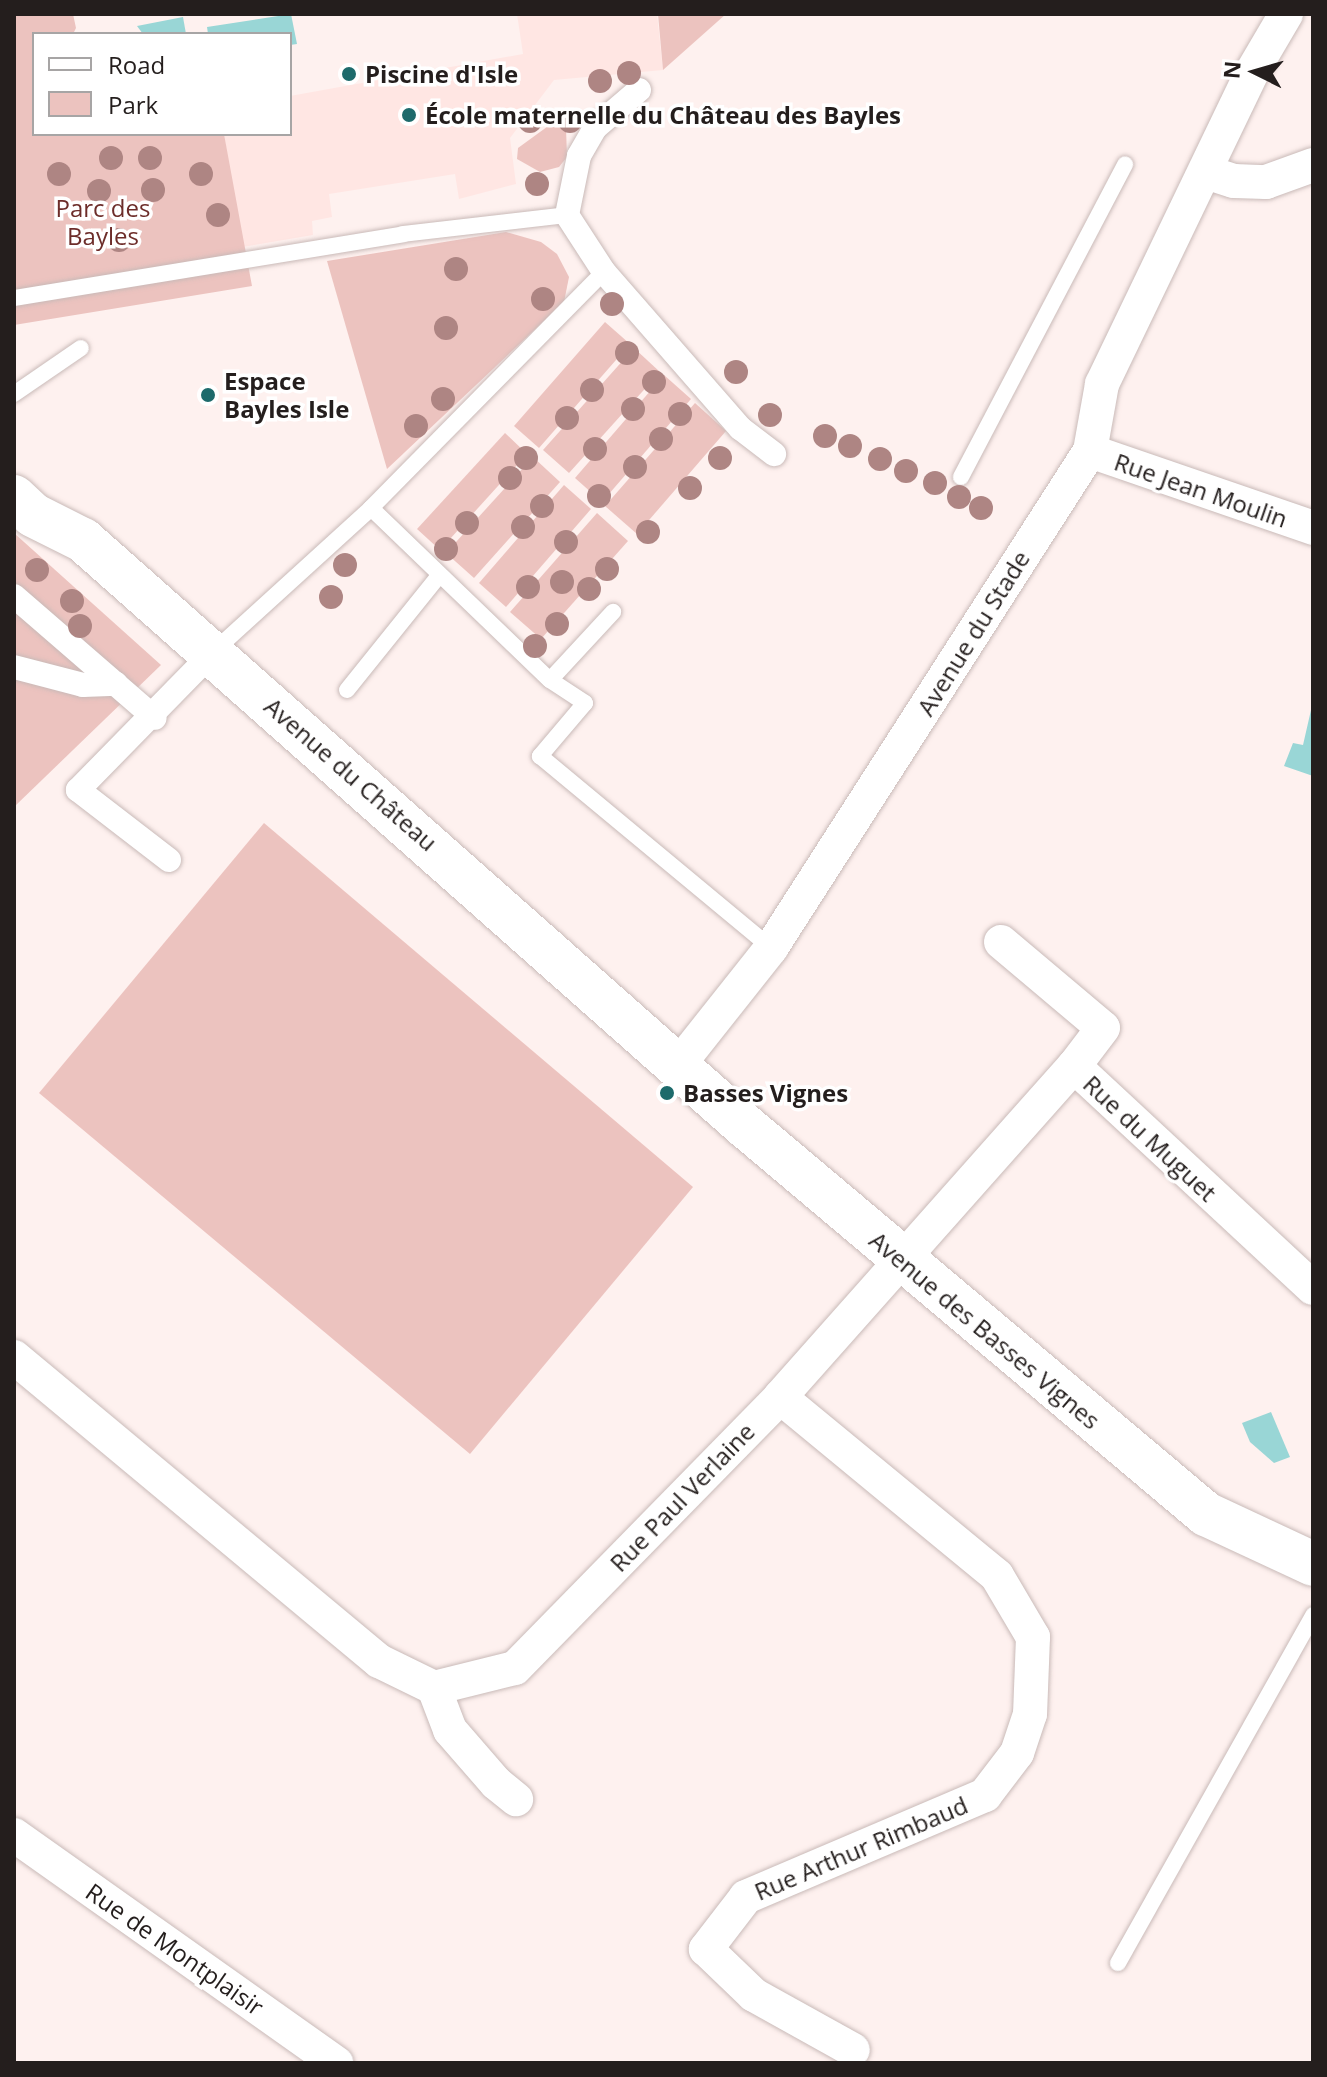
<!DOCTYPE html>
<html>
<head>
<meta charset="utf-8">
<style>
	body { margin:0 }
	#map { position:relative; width:1327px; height:2077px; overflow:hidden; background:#fef1ef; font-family:"Open Sans",sans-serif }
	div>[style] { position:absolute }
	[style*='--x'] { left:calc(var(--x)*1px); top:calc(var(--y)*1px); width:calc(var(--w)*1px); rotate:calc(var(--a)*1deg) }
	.built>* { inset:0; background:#ffe6e3 }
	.green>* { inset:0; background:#ecc3bf }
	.water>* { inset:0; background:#99d6d6 }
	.roads { filter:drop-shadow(0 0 2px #c9bab8) drop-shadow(0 0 2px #c9bab8) }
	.service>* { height:16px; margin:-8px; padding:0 8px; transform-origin:8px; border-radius:8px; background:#fff }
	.pedestrian>* { height:24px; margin:-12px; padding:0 12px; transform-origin:12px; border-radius:12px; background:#fff }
	.minor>* { height:34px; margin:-17px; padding:0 17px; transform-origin:17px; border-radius:17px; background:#fff }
	.secondary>* { height:44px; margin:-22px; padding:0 22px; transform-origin:22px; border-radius:22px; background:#fff }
	.trees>* { width:24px; height:24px; margin:-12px; border-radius:50%; background:#ae8583 }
	.dots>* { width:22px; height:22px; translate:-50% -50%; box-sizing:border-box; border:4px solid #fff; border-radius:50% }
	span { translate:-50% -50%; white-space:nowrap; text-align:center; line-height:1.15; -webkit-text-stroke:7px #fff; paint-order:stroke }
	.poi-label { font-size:24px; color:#241e1d; font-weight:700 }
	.left { translate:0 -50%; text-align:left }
	.park-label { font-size:24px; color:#6d2d2a }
	.street-label { font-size:24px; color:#241e1d }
	.frame { position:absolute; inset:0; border:16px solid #241e1d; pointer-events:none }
	.legend { position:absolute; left:32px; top:32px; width:260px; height:104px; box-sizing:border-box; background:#fff; border:2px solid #a7a5a5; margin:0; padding:10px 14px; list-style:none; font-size:24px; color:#241e1d }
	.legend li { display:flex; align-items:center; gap:16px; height:40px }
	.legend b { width:40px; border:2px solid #a7a5a5 }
	.north { position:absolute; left:1215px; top:32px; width:80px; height:80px; -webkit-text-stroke:6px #fff; paint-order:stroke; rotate:275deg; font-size:22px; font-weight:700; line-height:32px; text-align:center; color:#241e1d }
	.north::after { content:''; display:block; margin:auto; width:28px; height:36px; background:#241e1d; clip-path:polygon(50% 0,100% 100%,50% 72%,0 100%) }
</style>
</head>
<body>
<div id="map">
	<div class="built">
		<i style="clip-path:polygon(517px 14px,657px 14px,663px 70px,554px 80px,510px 138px,516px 184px,459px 199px,455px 174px,329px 194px,332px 217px,312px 221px,313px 235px,242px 247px,224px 134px,290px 134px,290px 96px,523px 54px)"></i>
	</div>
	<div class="green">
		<i style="clip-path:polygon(14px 14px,73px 14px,76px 28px,73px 34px,34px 34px,34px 134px,224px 134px,252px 286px,14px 325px)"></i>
		<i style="clip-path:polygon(658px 14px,726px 14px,663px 70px)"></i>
		<i style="clip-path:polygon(551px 124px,566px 128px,567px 157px,559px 167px,540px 172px,517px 159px,518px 148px)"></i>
		<i style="clip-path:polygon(506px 232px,541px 242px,557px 254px,569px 277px,564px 302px,387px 469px,327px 261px)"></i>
		<i style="clip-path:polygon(605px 322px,630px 344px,539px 448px,514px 426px)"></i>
		<i style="clip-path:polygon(634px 348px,660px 372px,569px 473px,543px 450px)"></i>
		<i style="clip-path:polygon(664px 375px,691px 399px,602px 502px,575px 478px)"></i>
		<i style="clip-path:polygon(695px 403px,726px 431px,637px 534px,605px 506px)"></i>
		<i style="clip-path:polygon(505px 433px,527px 454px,440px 550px,417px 529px)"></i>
		<i style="clip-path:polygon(533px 457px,560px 482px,474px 578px,446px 553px)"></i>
		<i style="clip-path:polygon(564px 485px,591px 509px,506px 607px,479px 583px)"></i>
		<i style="clip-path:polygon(597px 513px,628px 541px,541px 639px,510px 612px)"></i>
		<i style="clip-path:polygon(14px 533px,161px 665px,14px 807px)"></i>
		<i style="clip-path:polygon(264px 823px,693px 1187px,470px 1454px,39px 1093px)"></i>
	</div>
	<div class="water">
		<i style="clip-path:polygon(291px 14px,297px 44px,290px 45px,290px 34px,208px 34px,207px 27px)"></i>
		<i style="clip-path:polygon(183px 17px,186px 34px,143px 34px,137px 26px)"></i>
		<i style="clip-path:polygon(1311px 710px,1313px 711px,1313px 776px,1284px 766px,1293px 743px,1303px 745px)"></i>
		<i style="clip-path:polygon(1271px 1412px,1290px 1457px,1274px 1463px,1250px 1442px,1242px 1423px)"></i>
	</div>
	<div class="roads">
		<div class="service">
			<i style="--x:14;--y:298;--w:394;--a:-9.3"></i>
			<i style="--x:403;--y:234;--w:165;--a:-6.6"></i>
			<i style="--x:14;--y:394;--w:81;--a:-34.5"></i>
			<i style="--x:961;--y:477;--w:353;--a:-62.3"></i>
			<i style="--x:371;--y:508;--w:248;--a:43.9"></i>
			<i style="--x:550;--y:680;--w:93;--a:-47.2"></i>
			<i style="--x:213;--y:652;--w:214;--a:-42.3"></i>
			<i style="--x:371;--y:508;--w:332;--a:-45.4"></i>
			<i style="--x:550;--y:680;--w:42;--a:33.3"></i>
			<i style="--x:585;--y:703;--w:70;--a:130.3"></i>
			<i style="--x:540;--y:756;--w:300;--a:39.7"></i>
			<i style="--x:347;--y:690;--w:145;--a:-51.2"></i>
			<i style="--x:1118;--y:1963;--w:399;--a:-60.7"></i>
		</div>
		<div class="pedestrian">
			<i style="--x:639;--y:90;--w:58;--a:139.2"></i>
			<i style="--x:595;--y:128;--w:32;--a:120"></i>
			<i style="--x:579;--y:156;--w:60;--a:101.5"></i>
			<i style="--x:567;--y:215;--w:68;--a:57"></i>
			<i style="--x:604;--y:272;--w:207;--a:48.9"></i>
			<i style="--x:740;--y:428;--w:43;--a:37.4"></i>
			<i style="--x:14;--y:596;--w:186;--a:40.9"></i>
			<i style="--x:14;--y:667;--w:71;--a:14.6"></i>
			<i style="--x:83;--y:685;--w:33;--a:-2"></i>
			<i style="--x:169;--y:860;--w:115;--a:-142.4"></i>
			<i style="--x:78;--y:790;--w:192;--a:-45.6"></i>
		</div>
		<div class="minor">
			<i style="--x:1206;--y:172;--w:29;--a:18"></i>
			<i style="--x:1234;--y:181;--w:32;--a:2"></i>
			<i style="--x:1266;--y:182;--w:50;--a:-19.9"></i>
			<i style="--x:1090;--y:451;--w:236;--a:19"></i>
			<i style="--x:1001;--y:942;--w:133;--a:40.1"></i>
			<i style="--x:1103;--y:1028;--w:48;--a:127.3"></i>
			<i style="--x:680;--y:1063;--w:147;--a:-51.6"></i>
			<i style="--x:771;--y:948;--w:591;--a:-57.31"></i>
			<i style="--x:1090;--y:451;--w:68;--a:-79.8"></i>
			<i style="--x:1102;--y:384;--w:346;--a:-64.3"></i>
			<i style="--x:1252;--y:72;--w:67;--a:-59.6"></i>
			<i style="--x:14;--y:1357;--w:475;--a:39.8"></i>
			<i style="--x:379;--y:1661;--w:61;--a:26.1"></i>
			<i style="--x:434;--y:1688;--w:83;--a:-13.9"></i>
			<i style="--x:515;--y:1668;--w:379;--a:-45.6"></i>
			<i style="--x:780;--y:1397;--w:443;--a:-48.4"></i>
			<i style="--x:1074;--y:1066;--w:326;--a:42.9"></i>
			<i style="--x:780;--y:1397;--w:281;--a:39.5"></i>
			<i style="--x:997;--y:1576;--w:71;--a:59.5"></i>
			<i style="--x:1033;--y:1637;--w:77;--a:92.2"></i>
			<i style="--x:1030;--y:1714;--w:41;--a:108.4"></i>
			<i style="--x:1017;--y:1753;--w:53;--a:127.3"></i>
			<i style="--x:985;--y:1795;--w:260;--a:156.9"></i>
			<i style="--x:746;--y:1897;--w:66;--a:127.6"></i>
			<i style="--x:706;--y:1949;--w:66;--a:43.8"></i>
			<i style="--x:754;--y:1995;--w:113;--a:29.1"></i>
			<i style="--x:434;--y:1688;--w:45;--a:69.1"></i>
			<i style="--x:450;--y:1730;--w:70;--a:49"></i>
			<i style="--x:496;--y:1783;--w:26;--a:39"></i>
			<i style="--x:14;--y:1835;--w:395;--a:35.3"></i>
		</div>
		<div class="secondary">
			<i style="--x:14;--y:497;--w:26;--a:43"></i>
			<i style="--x:33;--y:515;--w:56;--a:26.6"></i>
			<i style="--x:83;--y:540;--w:884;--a:41.52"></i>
			<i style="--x:745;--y:1126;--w:603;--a:40.09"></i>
			<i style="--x:1206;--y:1514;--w:118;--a:25"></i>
		</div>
	</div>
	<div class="trees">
		<i style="left:629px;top:73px"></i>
		<i style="left:600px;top:81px"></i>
		<i style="left:530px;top:121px"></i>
		<i style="left:570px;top:121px"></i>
		<i style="left:111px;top:158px"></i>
		<i style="left:150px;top:158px"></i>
		<i style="left:59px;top:174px"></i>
		<i style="left:201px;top:174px"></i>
		<i style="left:537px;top:184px"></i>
		<i style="left:153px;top:190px"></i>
		<i style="left:99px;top:191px"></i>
		<i style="left:218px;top:215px"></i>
		<i style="left:119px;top:240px"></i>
		<i style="left:456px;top:269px"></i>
		<i style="left:543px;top:299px"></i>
		<i style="left:612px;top:304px"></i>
		<i style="left:446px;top:328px"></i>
		<i style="left:627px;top:353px"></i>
		<i style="left:736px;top:372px"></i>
		<i style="left:654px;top:382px"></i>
		<i style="left:592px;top:390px"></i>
		<i style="left:443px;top:399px"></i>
		<i style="left:633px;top:409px"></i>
		<i style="left:680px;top:414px"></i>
		<i style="left:770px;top:415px"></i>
		<i style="left:567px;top:418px"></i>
		<i style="left:416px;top:426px"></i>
		<i style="left:825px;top:436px"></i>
		<i style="left:661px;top:439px"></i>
		<i style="left:850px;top:446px"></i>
		<i style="left:595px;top:449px"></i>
		<i style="left:526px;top:458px"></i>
		<i style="left:720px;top:458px"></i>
		<i style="left:880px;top:459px"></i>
		<i style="left:635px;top:467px"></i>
		<i style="left:906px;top:471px"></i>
		<i style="left:510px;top:478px"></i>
		<i style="left:935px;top:483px"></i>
		<i style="left:690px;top:488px"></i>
		<i style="left:599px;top:496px"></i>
		<i style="left:959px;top:497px"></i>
		<i style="left:542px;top:506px"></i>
		<i style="left:981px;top:508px"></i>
		<i style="left:467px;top:523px"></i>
		<i style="left:523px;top:527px"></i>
		<i style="left:648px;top:532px"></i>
		<i style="left:566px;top:542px"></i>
		<i style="left:446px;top:549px"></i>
		<i style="left:345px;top:565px"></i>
		<i style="left:607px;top:569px"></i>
		<i style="left:37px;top:570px"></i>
		<i style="left:562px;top:582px"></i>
		<i style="left:528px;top:587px"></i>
		<i style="left:589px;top:589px"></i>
		<i style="left:331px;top:597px"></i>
		<i style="left:72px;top:601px"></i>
		<i style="left:557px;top:624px"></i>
		<i style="left:80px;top:626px"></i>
		<i style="left:535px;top:646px"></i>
	</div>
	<div class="dots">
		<i style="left:349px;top:74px;background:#1d6a6b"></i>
		<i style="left:409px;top:115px;background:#1d6a6b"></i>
		<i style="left:208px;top:395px;background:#1d6a6b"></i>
		<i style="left:667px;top:1093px;background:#1d6a6b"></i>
	</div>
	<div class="poi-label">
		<span class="left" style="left:365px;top:74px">Piscine d'Isle</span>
		<span class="left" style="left:425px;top:115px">École maternelle du Château des Bayles</span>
		<span class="left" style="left:224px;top:395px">Espace<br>Bayles Isle</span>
		<span class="left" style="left:683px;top:1093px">Basses Vignes</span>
	</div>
	<div class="park-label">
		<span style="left:103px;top:222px">Parc des<br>Bayles</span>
	</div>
	<div class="street-label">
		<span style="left:1201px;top:490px;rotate:19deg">Rue Jean Moulin</span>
		<span style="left:973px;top:633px;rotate:-58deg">Avenue du Stade</span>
		<span style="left:351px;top:774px;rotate:41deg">Avenue du Château</span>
		<span style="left:1150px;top:1138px;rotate:43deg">Rue du Muguet</span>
		<span style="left:985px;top:1330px;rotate:40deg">Avenue des Basses Vignes</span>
		<span style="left:682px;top:1497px;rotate:-46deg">Rue Paul Verlaine</span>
		<span style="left:861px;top:1848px;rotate:-23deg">Rue Arthur Rimbaud</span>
		<span style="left:175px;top:1949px;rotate:35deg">Rue de Montplaisir</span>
	</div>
	<div class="frame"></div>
	<ul class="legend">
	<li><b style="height:10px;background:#fff"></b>Road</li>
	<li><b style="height:22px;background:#ecc3bf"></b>Park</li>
	</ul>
	<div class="north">N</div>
</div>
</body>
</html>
